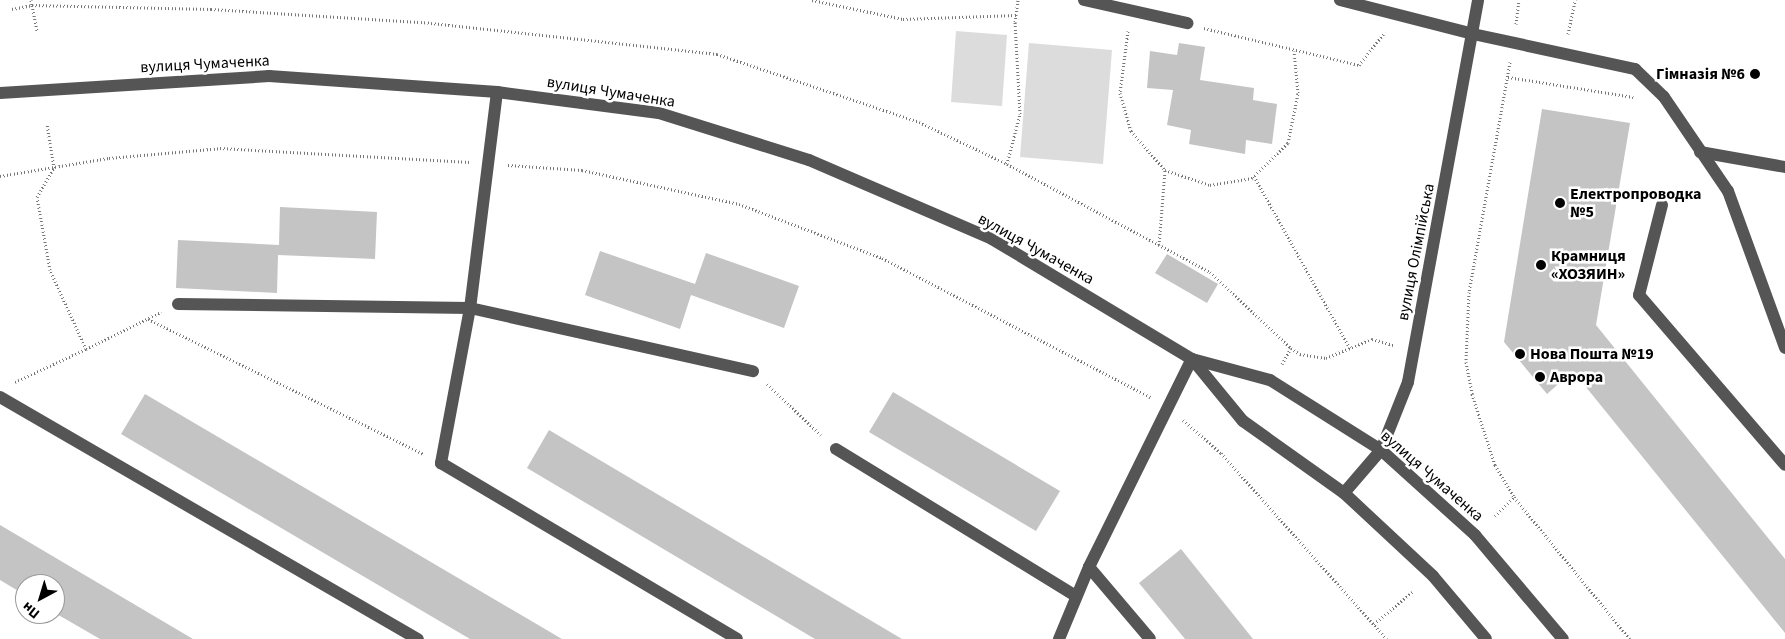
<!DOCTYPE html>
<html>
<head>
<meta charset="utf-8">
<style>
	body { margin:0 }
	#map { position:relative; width:1785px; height:639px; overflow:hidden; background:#fff; font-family:"Source Sans 3",sans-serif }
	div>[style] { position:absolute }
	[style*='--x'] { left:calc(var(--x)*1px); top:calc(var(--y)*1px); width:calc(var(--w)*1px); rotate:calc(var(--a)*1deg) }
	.green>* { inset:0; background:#dcdcdc }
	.building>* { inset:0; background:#c4c4c4 }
	.path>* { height:3px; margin-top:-1.5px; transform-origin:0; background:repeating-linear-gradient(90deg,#777 0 1px,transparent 0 3.5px) }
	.minor>* { height:12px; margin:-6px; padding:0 6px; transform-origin:6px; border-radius:6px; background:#555 }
	.dots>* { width:14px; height:14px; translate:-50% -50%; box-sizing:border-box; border:2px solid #fff; border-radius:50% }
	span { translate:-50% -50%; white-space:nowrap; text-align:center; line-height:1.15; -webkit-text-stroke:5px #fff; paint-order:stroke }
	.street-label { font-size:16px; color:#000 }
	.poi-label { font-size:16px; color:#000; font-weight:700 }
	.right { translate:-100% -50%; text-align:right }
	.left { translate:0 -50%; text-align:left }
	.north { position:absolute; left:15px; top:574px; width:50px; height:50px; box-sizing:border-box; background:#fff; border:1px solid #999; border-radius:50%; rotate:219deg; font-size:14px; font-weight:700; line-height:20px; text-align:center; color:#000 }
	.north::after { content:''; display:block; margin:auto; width:18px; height:22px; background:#000; clip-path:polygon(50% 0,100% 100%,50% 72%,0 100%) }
</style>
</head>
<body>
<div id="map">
	<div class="green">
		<i style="clip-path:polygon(956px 31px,1007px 35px,1002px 106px,951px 102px)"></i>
		<i style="clip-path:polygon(1029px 43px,1112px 50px,1103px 164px,1020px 157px)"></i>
	</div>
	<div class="building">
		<i style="clip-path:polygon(1179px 43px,1205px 47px,1200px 80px,1254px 88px,1253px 100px,1277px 104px,1272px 144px,1246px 140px,1245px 154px,1189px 144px,1191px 130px,1167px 125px,1173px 90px,1147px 88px,1150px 51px,1177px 55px)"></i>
		<i style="clip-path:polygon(1542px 109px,1630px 123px,1596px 325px,1785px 559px,1785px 633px,1573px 371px,1547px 394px,1504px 342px)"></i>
		<i style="clip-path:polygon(280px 207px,377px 212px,375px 259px,278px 255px,277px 293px,176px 288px,178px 240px,279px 245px)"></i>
		<i style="clip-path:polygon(600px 251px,695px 284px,706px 253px,799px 286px,784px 328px,691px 295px,680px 329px,585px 295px)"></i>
		<i style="clip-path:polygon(1167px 254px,1218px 284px,1207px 303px,1155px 273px)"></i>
		<i style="clip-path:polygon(893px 392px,1060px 491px,1036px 531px,869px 432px)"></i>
		<i style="clip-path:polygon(145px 394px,562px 639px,470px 639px,121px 434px)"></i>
		<i style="clip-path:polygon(549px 430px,902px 639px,815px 639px,527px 468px)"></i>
		<i style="clip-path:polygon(0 525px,193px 639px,100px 639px,55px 613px,55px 584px,25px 584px,25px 595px,0 580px)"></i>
		<i style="clip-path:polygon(1181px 549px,1253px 639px,1185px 639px,1139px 583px)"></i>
	</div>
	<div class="path">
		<i style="--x:31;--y:0;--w:5;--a:79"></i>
		<i style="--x:32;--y:5;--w:179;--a:1.3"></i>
		<i style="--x:211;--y:9;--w:220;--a:3.6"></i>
		<i style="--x:431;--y:23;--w:288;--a:6.2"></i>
		<i style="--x:717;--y:54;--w:213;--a:18.6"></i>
		<i style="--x:919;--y:122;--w:98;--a:25.5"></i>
		<i style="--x:1007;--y:164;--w:230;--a:28"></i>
		<i style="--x:1210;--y:272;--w:111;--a:43.2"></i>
		<i style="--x:812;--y:0;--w:93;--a:11.8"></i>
		<i style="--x:903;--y:19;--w:113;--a:-2"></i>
		<i style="--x:12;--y:9;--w:20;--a:-11"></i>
		<i style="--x:32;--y:5;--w:26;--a:79"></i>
		<i style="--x:1516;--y:24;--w:24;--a:-83"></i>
		<i style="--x:1204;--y:28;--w:159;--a:13.4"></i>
		<i style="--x:1359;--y:65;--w:42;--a:-51.8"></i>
		<i style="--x:1128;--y:31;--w:63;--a:97.4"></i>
		<i style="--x:1120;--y:93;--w:40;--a:74"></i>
		<i style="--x:1131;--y:131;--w:52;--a:48.9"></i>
		<i style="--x:1165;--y:170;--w:47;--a:18.4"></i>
		<i style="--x:1210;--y:185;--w:43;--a:-9.5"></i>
		<i style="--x:1252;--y:178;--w:50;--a:-44.2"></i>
		<i style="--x:1288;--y:143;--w:51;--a:-78.7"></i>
		<i style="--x:1298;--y:93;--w:42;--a:-95.4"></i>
		<i style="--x:1568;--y:34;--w:35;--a:-78"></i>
		<i style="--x:1510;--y:62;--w:234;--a:100.1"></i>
		<i style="--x:1469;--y:292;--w:70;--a:92.5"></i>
		<i style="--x:1466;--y:362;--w:33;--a:79"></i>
		<i style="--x:1472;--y:394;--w:75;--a:72.1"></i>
		<i style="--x:1495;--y:465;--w:37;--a:59"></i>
		<i style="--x:1514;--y:497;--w:183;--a:50.8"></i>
		<i style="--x:1508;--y:77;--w:127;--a:9.1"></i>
		<i style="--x:1007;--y:164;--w:52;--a:-75.4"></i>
		<i style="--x:1020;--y:114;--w:92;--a:-93.1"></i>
		<i style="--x:1015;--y:22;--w:22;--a:-82"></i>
		<i style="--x:508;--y:165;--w:74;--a:3.9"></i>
		<i style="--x:582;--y:170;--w:161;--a:12.2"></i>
		<i style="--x:739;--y:204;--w:153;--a:20.7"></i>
		<i style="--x:882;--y:258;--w:304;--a:27.4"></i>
		<i style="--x:0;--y:176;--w:110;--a:-9.4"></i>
		<i style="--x:109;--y:158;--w:111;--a:-5.1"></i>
		<i style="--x:220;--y:148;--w:250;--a:3.2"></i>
		<i style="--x:1254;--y:176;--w:199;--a:60.9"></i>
		<i style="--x:1159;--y:245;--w:75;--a:-85.4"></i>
		<i style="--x:148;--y:319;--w:306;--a:26.1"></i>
		<i style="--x:86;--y:349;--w:84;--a:-26.3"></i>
		<i style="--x:1282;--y:364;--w:18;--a:-61"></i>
		<i style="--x:1291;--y:348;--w:11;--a:34"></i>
		<i style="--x:1300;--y:354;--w:26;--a:9"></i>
		<i style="--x:1326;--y:358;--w:50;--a:-22.4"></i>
		<i style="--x:1372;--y:339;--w:22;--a:16"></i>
		<i style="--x:15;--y:382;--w:78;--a:-24.9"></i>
		<i style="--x:86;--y:349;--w:87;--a:-114.5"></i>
		<i style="--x:50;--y:270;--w:74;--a:-100.1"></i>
		<i style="--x:37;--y:197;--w:34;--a:-60"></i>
		<i style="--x:54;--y:168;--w:45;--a:-99"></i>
		<i style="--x:767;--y:384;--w:74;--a:43.4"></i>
		<i style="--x:1183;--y:420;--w:50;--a:41"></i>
		<i style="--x:1221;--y:453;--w:249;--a:48.3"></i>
		<i style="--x:1495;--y:516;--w:27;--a:-45"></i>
		<i style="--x:1374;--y:624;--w:50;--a:-40.1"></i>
	</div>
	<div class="minor">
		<i style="--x:1084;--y:0;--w:106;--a:12.6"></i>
		<i style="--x:1340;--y:0;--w:137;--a:14.3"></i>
		<i style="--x:1473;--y:34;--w:166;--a:12.2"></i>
		<i style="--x:1635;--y:69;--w:40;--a:44"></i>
		<i style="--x:1664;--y:97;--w:114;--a:55.8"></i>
		<i style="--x:1728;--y:191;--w:167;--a:70"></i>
		<i style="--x:497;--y:92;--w:218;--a:97.1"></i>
		<i style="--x:470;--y:308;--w:158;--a:100.6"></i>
		<i style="--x:441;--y:463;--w:344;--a:30.7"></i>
		<i style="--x:0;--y:93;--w:270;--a:-3.6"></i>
		<i style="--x:269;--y:76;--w:229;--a:4"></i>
		<i style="--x:497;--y:92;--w:163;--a:7.4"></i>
		<i style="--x:659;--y:113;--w:157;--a:17.4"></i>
		<i style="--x:809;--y:160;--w:199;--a:23.3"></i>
		<i style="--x:992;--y:239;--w:233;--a:31"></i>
		<i style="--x:1192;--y:359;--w:81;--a:15.1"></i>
		<i style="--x:1270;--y:380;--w:131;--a:32.2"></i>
		<i style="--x:1381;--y:450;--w:127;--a:42.1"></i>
		<i style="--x:1475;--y:535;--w:136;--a:49.8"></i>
		<i style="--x:1700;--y:152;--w:86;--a:10"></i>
		<i style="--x:1662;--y:205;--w:93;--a:104.3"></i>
		<i style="--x:1639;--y:295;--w:224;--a:49.3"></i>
		<i style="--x:178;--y:304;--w:292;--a:0.8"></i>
		<i style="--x:470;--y:308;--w:290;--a:12.6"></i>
		<i style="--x:1192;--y:359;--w:80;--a:50.6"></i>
		<i style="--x:1243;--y:421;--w:124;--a:35.5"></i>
		<i style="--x:1344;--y:493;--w:122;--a:43"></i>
		<i style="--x:1433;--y:576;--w:82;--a:49.9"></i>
		<i style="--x:0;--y:397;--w:483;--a:30.1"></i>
		<i style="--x:836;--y:449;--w:281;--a:31.5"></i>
		<i style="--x:1344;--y:493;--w:57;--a:-49.3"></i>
		<i style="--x:1381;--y:450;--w:73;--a:-68.3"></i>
		<i style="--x:1408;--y:382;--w:388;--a:-79.6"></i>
		<i style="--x:1089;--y:567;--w:94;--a:49.7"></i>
		<i style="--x:1059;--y:639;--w:78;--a:-67.4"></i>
		<i style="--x:1089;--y:567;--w:232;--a:-63.7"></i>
	</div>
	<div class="dots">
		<i style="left:1755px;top:74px;background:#000"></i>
		<i style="left:1560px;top:203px;background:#000"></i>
		<i style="left:1541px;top:265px;background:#000"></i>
		<i style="left:1520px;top:354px;background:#000"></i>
		<i style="left:1540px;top:377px;background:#000"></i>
	</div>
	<div class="street-label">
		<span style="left:205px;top:64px;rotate:-3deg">вулиця Чумаченка</span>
		<span style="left:611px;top:92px;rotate:9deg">вулиця Чумаченка</span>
		<span style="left:1036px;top:249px;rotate:29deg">вулиця Чумаченка</span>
		<span style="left:1416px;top:252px;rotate:-79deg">вулиця Олімпійська</span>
		<span style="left:1432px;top:476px;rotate:41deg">вулиця Чумаченка</span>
	</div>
	<div class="poi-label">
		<span class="right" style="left:1745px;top:74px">Гімназія №6</span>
		<span class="left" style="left:1570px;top:203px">Електропроводка<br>№5</span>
		<span class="left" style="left:1551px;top:265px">Крамниця<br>«ХОЗЯИН»</span>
		<span class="left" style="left:1530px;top:354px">Нова Пошта №19</span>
		<span class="left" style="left:1550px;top:377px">Аврора</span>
	</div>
	<div class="north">Пн</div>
</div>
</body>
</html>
